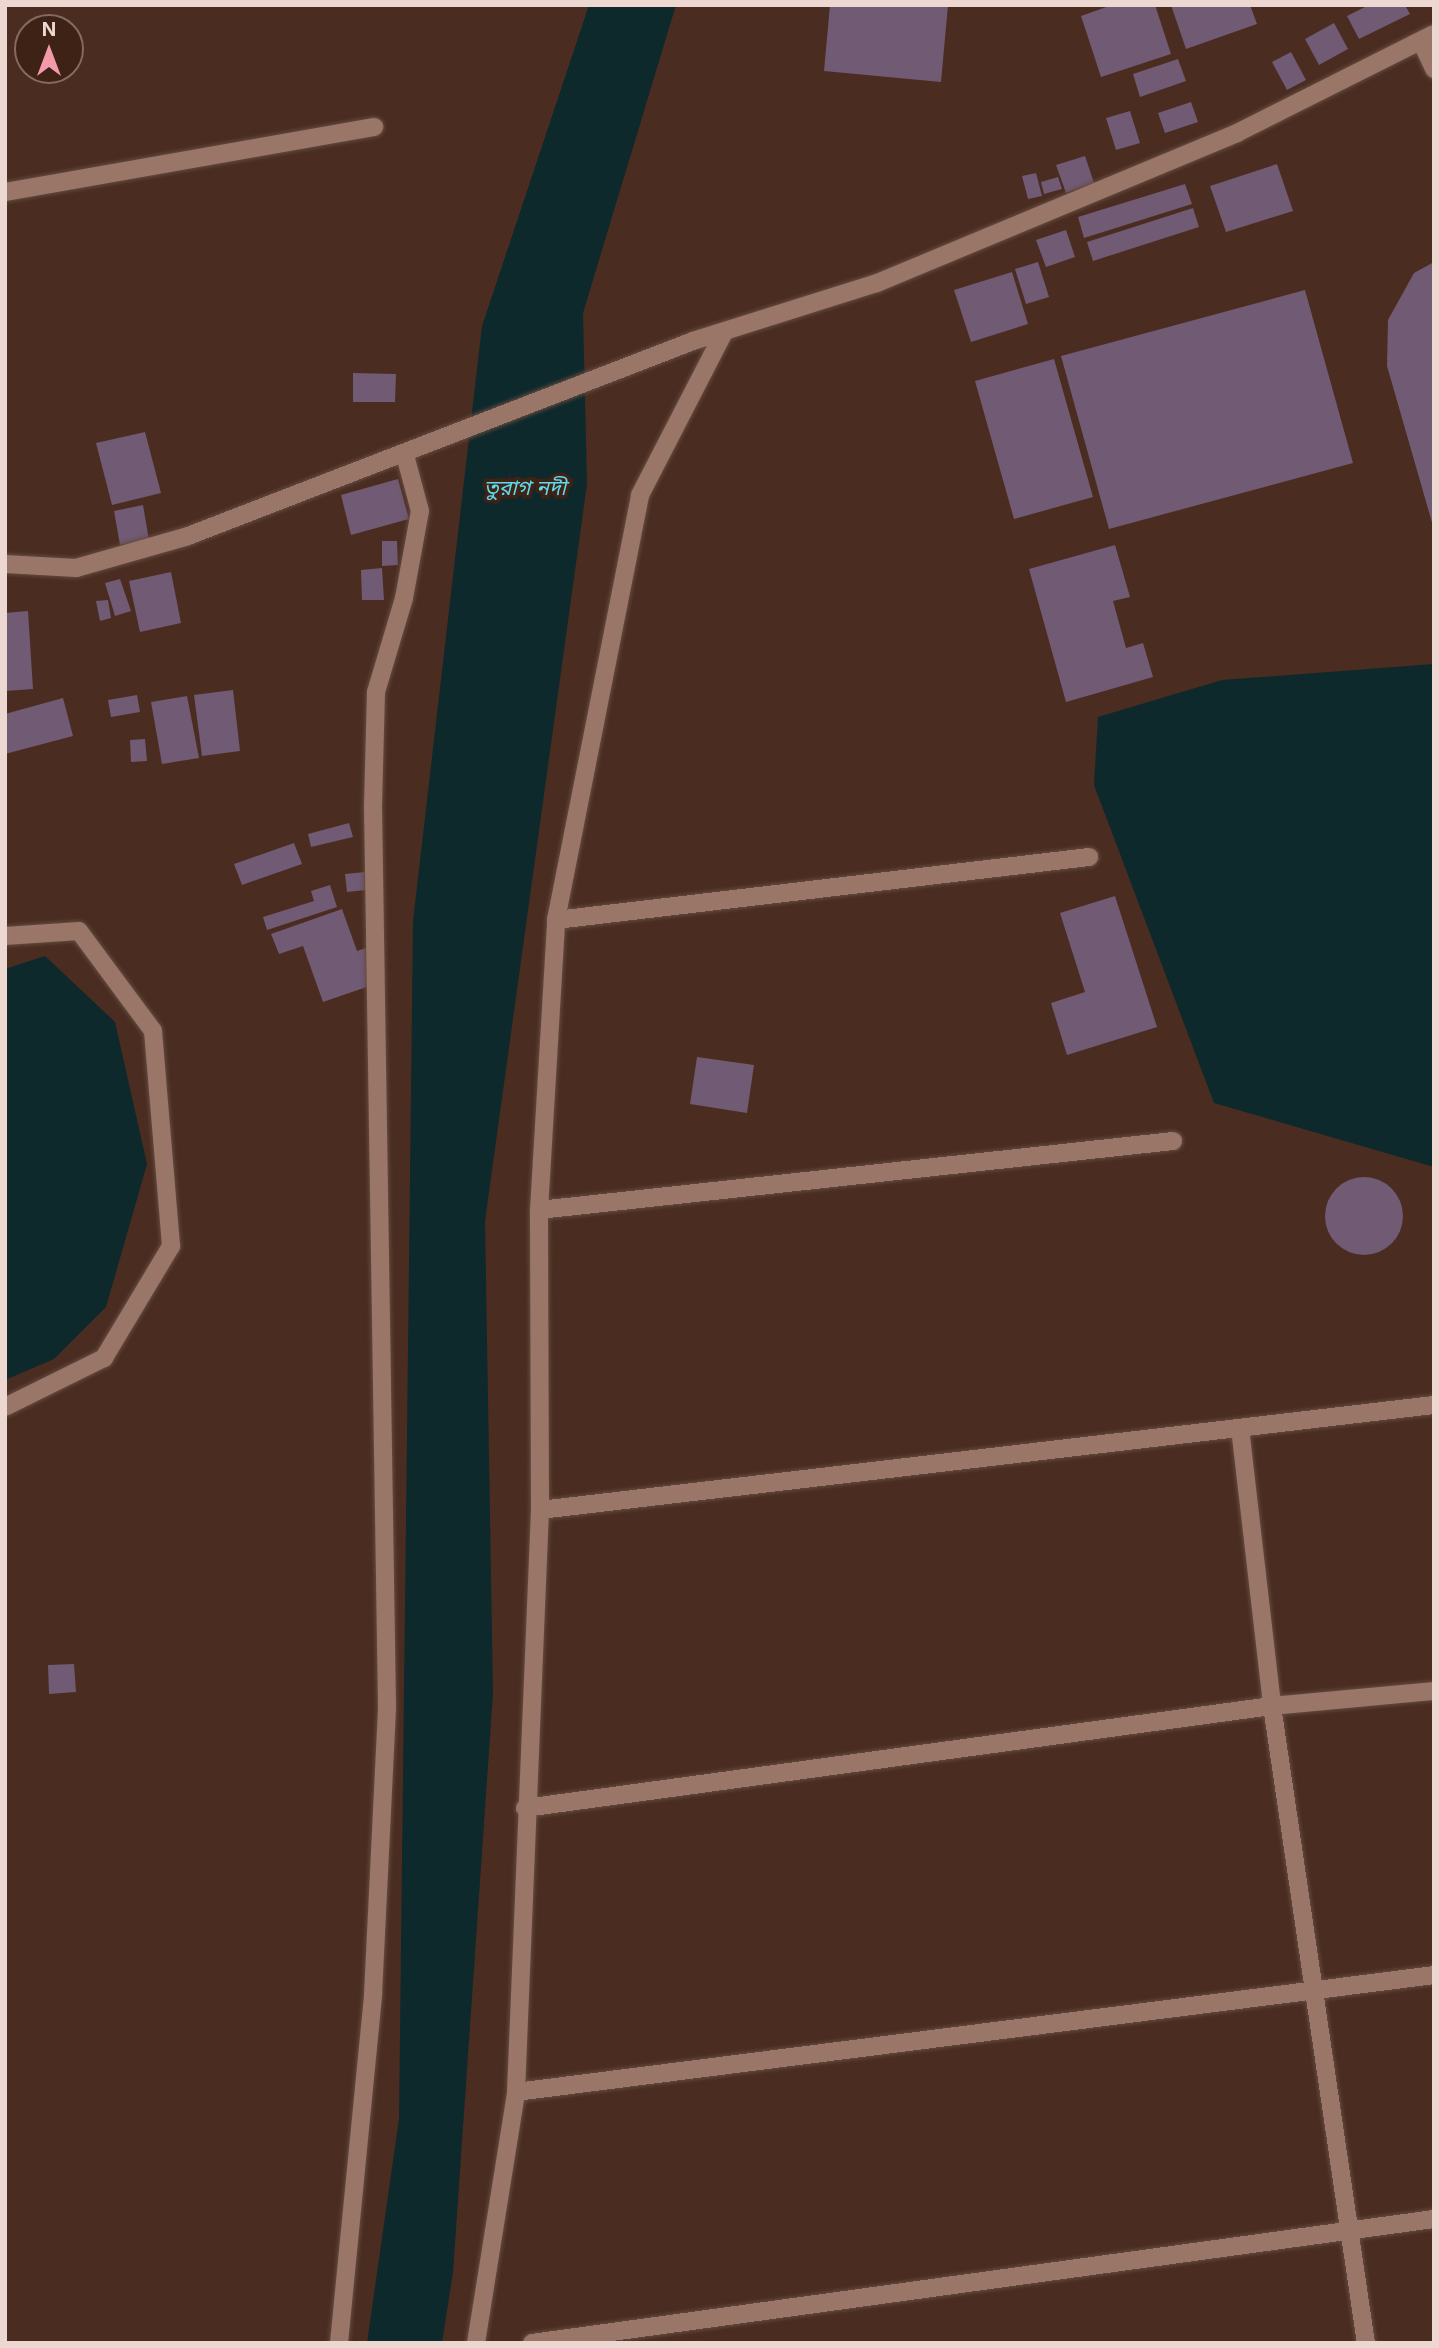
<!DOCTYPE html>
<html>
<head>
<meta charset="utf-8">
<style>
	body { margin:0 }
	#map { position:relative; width:1439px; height:2348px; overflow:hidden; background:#4a2c20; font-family:Inter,"Noto Sans Bengali",sans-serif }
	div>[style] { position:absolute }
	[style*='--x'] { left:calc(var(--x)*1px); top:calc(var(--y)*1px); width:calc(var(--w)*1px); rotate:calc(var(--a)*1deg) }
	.water>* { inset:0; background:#0d292c }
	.building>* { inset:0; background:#715a74 }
	.round { border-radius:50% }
	.roads { filter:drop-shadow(0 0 2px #644b40) drop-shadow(0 0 2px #644b40) }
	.minor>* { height:18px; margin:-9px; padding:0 9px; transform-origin:9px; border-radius:9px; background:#997668 }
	span { translate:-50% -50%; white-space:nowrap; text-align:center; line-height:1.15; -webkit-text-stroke:7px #3f2216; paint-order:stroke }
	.water-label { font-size:21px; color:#5cdced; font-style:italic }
	.frame { position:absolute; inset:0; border:7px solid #ecd8d0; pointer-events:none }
	.north { position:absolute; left:14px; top:14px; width:70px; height:70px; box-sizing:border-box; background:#3f2216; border:2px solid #846b60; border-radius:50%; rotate:0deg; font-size:19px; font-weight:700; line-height:28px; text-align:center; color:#ecd8d0 }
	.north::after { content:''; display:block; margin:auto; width:24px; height:32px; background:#f39aab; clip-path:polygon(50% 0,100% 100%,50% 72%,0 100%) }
</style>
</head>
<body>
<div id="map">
	<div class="water">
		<i style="clip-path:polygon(589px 5px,676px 5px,583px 313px,587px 484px,485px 1221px,493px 1693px,453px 2272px,442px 2343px,367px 2343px,399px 2119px,413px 921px,482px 326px)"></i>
		<i style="clip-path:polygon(1434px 664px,1434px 1167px,1214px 1103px,1094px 785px,1098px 717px,1222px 680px)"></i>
		<i style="clip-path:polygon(45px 956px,115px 1022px,147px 1164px,106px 1307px,54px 1359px,5px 1380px,5px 969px)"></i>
	</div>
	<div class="building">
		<i style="clip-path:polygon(830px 5px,948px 5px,941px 82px,824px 71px)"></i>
		<i style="clip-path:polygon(1112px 5px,1155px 5px,1171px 54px,1101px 77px,1081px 16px)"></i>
		<i style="clip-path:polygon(1171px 5px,1250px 5px,1257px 24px,1186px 49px)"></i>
		<i style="clip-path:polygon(1369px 5px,1405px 5px,1410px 14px,1359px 39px,1347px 16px)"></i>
		<i style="clip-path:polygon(1334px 23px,1348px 49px,1319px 65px,1305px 39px)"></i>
		<i style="clip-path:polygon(1291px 52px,1306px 80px,1287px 90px,1272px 62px)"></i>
		<i style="clip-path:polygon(1178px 59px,1186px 81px,1140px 97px,1133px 74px)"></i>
		<i style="clip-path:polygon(1191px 102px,1198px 122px,1165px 133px,1158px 113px)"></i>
		<i style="clip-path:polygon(1130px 111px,1140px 143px,1116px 150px,1106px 118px)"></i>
		<i style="clip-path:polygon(1085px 156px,1094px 183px,1066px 193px,1056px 165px)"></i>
		<i style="clip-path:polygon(1277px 164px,1293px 211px,1226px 232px,1210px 186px)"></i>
		<i style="clip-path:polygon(1036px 173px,1042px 196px,1028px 199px,1022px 176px)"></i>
		<i style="clip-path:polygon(1058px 177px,1062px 189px,1044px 194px,1041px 182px)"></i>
		<i style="clip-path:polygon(1185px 184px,1192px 204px,1084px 238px,1078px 217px)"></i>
		<i style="clip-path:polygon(1193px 208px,1199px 227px,1093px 261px,1087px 242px)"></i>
		<i style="clip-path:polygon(1066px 230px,1075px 257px,1046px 267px,1036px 240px)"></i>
		<i style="clip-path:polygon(1038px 262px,1049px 297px,1026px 304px,1015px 269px)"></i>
		<i style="clip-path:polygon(1434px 262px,1434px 526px,1433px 526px,1387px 366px,1388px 320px,1414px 273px)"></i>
		<i style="clip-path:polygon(1012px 272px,1028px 324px,971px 342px,954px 290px)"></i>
		<i style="clip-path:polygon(1305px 290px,1353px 463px,1109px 529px,1061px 356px)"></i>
		<i style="clip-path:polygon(1054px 359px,1093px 497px,1014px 519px,975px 381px)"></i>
		<i style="clip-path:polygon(353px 373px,396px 374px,395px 402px,353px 402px)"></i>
		<i style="clip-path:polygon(145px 432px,161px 493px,112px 505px,96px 443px)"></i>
		<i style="clip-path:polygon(398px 479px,409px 519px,351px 535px,341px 495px)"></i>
		<i style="clip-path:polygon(143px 505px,149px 540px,120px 545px,114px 511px)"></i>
		<i style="clip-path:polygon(382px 541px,397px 541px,398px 565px,382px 566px)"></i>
		<i style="clip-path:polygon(1115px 545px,1130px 597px,1113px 601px,1126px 648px,1143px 643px,1153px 677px,1066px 702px,1029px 569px)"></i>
		<i style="clip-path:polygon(382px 568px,384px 600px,362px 600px,361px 570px)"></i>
		<i style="clip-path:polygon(171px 572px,181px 623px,140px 632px,129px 581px)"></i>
		<i style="clip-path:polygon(120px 579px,131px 611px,115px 616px,105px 583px)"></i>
		<i style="clip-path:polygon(108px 600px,111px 618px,100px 621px,96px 601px)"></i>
		<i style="clip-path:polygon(28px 611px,33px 689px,5px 691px,5px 613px)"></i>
		<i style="clip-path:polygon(233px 690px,240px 751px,202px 756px,194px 695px)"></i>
		<i style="clip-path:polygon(137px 695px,140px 712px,111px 717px,108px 700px)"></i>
		<i style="clip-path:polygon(187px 696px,199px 758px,162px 764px,151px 702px)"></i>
		<i style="clip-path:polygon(63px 698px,73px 736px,5px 754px,5px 714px)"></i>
		<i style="clip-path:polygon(145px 739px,147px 761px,131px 762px,130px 740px)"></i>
		<i style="clip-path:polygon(349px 823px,353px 837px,311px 847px,308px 834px)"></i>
		<i style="clip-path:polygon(294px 843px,302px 864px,242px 885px,234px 864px)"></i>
		<i style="clip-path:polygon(365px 872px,366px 890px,347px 892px,345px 874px)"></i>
		<i style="clip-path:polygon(330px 885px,337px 907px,267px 930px,263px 917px,314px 901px,311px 891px)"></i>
		<i style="clip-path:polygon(1115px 896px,1157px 1027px,1067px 1055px,1051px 1003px,1085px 992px,1060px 913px)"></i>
		<i style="clip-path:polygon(342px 909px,357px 951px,369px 947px,381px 982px,323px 1002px,303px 946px,279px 954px,271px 934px)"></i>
		<i style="clip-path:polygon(697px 1057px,754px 1065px,747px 1113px,690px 1104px)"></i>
		<i class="round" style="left:1325px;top:1177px;width:78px;height:78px"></i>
		<i style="clip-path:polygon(74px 1664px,76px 1692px,49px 1694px,48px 1665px)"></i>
	</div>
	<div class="roads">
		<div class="minor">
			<i style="--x:1422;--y:43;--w:29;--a:65"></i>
			<i style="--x:5;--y:192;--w:375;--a:-10"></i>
			<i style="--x:5;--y:564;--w:71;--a:3.2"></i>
			<i style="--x:76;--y:568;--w:116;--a:-15.9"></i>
			<i style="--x:188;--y:536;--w:541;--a:-21.11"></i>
			<i style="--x:693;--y:341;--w:193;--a:-17.5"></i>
			<i style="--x:877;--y:283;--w:390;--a:-22.6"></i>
			<i style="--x:1237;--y:133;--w:220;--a:-26.7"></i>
			<i style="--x:556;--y:920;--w:537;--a:-6.74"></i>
			<i style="--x:5;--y:936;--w:74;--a:-3.9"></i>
			<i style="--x:79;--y:931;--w:124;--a:53.5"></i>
			<i style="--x:153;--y:1031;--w:216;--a:85.2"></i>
			<i style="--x:171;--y:1246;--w:131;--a:120.9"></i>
			<i style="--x:104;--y:1358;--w:110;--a:153.7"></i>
			<i style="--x:539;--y:1210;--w:638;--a:-6.21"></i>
			<i style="--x:1240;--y:1428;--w:280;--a:83.4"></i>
			<i style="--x:1272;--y:1706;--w:644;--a:81.61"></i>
			<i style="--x:540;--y:1510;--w:900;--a:-6.7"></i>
			<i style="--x:525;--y:1808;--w:754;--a:-7.78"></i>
			<i style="--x:1272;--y:1706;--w:163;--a:-5.3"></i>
			<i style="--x:516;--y:2092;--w:925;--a:-7.26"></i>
			<i style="--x:339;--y:2343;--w:350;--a:-84.4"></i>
			<i style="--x:373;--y:1995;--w:288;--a:-87.2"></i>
			<i style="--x:387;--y:1707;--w:901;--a:-90.89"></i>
			<i style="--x:373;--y:806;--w:114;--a:-88.5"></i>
			<i style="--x:376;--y:692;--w:98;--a:-73.4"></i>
			<i style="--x:404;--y:598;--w:88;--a:-79.6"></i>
			<i style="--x:420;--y:511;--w:58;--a:-105"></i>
			<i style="--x:476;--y:2343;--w:254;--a:-80.9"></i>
			<i style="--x:516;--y:2092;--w:582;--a:-87.64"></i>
			<i style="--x:540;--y:1510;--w:300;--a:-90.2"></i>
			<i style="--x:539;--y:1210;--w:290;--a:-86.6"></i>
			<i style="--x:556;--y:920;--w:433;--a:-78.8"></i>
			<i style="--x:640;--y:495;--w:183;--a:-62.7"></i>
			<i style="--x:532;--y:2343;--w:910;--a:-7.83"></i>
		</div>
	</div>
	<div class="water-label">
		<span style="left:525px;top:488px">তুরাগ নদী</span>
	</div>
	<div class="frame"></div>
	<div class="north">N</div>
</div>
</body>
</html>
